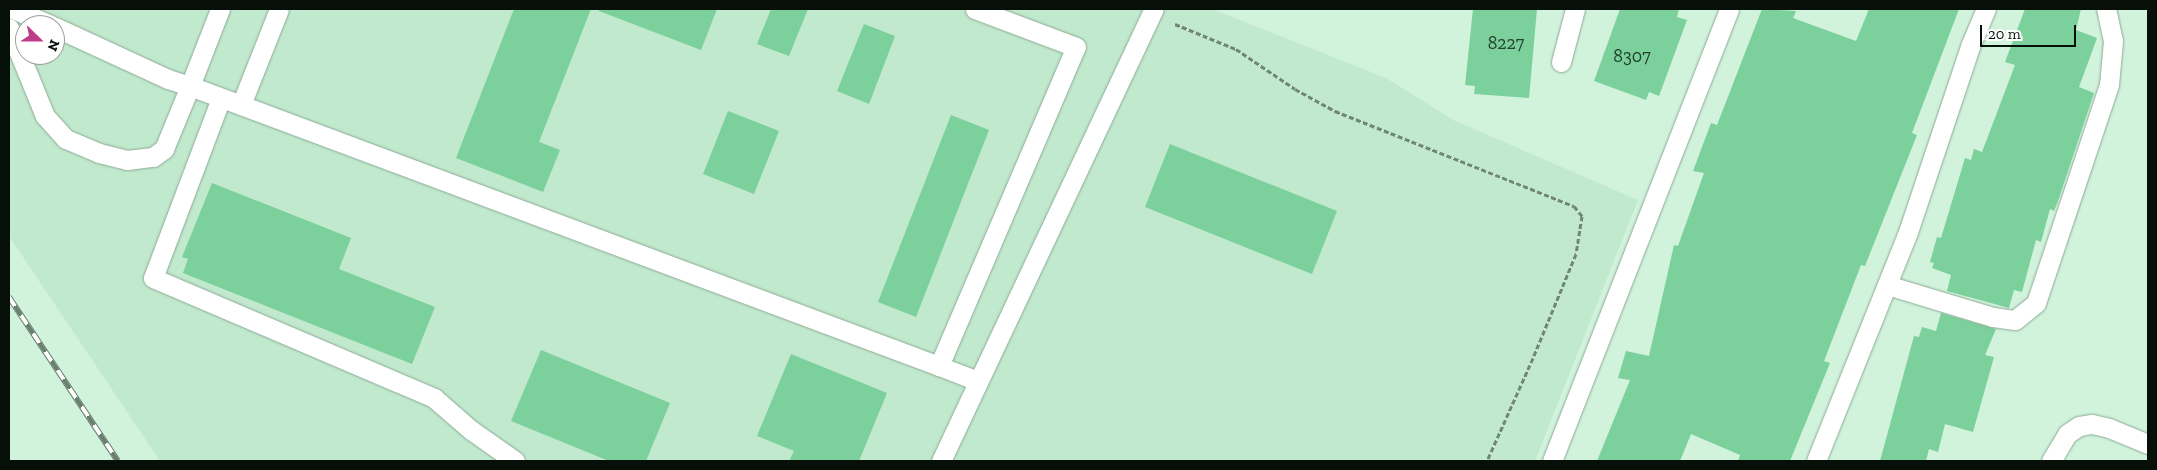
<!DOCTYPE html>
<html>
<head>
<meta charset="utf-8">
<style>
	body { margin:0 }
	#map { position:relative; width:2157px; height:470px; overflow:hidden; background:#d1f2db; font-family:"Zilla Slab",serif }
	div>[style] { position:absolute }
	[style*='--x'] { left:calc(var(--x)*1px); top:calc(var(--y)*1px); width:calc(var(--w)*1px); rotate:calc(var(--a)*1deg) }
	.built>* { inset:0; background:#c1e9cd }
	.building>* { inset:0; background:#7bd09b }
	.path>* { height:3px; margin-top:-1.5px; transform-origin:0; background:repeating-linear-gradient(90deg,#708677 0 5px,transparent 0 7.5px) }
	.roads { filter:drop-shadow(0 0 1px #8baa95) drop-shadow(0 0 1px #8baa95) }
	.lane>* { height:19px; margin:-9.5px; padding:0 9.5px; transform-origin:9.5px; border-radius:9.5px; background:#fff }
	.rail>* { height:5.5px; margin-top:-2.75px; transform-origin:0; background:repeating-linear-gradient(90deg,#fff 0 11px,#6a7f70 0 22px); box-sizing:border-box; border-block:1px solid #6a7f70 }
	span { translate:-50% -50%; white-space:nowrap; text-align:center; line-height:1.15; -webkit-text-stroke:4px #fff; paint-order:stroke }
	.number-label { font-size:18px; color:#23402e }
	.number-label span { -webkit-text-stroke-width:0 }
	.frame { position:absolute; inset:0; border:10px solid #061009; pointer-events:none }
	.north { position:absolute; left:15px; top:15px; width:50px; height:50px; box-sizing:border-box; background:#fff; border:1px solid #9b9f9d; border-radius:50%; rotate:112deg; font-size:14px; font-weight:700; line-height:20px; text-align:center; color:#061009 }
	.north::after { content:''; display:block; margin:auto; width:18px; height:22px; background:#bd3d88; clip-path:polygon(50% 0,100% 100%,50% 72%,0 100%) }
	.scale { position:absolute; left:1980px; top:25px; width:96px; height:22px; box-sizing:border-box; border:2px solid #061009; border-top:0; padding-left:6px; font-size:15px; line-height:18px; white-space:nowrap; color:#061009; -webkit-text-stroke:4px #fff; paint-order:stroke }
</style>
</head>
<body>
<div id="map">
	<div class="built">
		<i style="clip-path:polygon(evenodd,9px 9px,1212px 9px,1386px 78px,1453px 120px,1638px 200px,1535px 461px,160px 461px,9px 236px,9px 9px,25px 25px,55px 25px,55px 55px,25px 55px,25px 25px)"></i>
	</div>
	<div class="building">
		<i style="clip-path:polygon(514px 9px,591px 9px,539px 142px,560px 150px,543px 192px,456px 158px)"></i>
		<i style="clip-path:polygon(599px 9px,717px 9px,701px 50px,599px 11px)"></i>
		<i style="clip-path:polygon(771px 9px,808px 9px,789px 56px,757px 44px)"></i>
		<i style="clip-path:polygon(1473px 9px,1537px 9px,1529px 98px,1474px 94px,1475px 86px,1465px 85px)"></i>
		<i style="clip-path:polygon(1620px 9px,1679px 9px,1677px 17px,1687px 20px,1659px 96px,1649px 92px,1646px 100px,1594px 81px)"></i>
		<i style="clip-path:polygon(1762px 9px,1796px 11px,1793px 18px,1856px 41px,1869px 9px,1959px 9px,1912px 133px,1917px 135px,1865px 266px,1861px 265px,1824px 361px,1830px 363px,1790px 461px,1738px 461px,1740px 455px,1691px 434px,1680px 461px,1597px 461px,1630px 380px,1618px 378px,1626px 351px,1649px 356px,1674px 245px,1678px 246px,1704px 173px,1693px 171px,1711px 123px,1717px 125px)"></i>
		<i style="clip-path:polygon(2025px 9px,2081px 9px,2076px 30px,2097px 38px,2079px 87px,2094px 93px,2058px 201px,2054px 211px,2050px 209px,2041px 242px,2036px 240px,2022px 292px,2014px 290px,2009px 308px,1947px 291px,1951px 275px,1932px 268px,1934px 263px,1930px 262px,1937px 237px,1941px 238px,1965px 158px,1971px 160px,1974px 149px,1982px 152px,2015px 65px,2005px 62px)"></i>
		<i style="clip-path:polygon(864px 24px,895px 36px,869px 104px,837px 91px)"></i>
		<i style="clip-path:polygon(728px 111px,779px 131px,754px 194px,703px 174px)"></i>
		<i style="clip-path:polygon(951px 115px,989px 130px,916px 317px,878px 302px)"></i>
		<i style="clip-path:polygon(1170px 144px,1337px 211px,1312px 274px,1145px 207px)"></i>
		<i style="clip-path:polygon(212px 183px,351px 238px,339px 269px,435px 307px,412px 364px,183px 273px,188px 259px,182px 257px)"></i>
		<i style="clip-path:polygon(1941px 313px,1996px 329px,1985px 355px,1994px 357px,1973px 432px,1945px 424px,1938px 452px,1929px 449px,1926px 461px,1880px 461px,1914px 336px,1919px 337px,1922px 327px,1936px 331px)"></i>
		<i style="clip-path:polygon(541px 350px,670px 403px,646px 461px,609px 461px,511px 421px)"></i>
		<i style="clip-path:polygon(791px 354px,887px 393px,859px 461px,789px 461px,794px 451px,757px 436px)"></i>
	</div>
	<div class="path">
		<i style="--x:1175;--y:24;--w:66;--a:22.3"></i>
		<i style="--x:1236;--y:49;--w:71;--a:34.1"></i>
		<i style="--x:1295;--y:89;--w:46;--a:28.8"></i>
		<i style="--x:1335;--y:111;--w:257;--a:21.7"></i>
		<i style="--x:1574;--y:206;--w:13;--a:51"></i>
		<i style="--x:1582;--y:216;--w:38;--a:99"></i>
		<i style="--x:1576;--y:254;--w:113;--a:112.5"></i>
		<i style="--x:1533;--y:358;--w:113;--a:114.1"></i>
	</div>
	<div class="roads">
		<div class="lane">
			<i style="--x:13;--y:9;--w:41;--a:22.8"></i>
			<i style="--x:55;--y:27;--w:124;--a:24.7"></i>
			<i style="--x:168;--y:79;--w:23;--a:18"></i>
			<i style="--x:190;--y:86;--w:83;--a:-68.7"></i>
			<i style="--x:9;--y:28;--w:95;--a:67.8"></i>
			<i style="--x:45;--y:116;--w:31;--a:48"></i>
			<i style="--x:66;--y:139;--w:36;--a:23"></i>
			<i style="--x:99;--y:153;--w:29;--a:14"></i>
			<i style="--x:127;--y:160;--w:26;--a:-7"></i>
			<i style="--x:153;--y:157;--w:14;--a:-36"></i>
			<i style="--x:164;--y:149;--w:68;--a:-67.6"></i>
			<i style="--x:190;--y:86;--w:800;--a:20.5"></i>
			<i style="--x:939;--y:366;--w:347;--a:-66.8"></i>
			<i style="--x:1076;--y:47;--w:108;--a:-159.4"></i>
			<i style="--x:1561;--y:62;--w:55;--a:-75.2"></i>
			<i style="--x:221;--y:98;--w:192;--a:110.7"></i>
			<i style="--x:153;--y:278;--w:306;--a:23.1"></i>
			<i style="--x:434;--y:398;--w:49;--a:40.9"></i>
			<i style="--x:471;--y:430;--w:54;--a:35.2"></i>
			<i style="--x:241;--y:105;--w:103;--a:-68.4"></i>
			<i style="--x:1887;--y:285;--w:111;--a:16.8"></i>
			<i style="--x:1993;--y:317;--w:22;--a:8"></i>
			<i style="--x:2015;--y:320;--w:27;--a:-39"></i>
			<i style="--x:2036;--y:303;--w:230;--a:-71.5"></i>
			<i style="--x:2109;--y:85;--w:44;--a:-84.8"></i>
			<i style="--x:2113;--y:41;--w:33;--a:-102"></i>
			<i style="--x:939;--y:366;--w:42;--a:21"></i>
			<i style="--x:941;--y:461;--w:500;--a:-64.8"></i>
			<i style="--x:1552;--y:461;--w:485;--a:-68.6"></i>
			<i style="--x:1816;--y:461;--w:244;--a:-68.1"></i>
			<i style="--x:1907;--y:235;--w:201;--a:-71.5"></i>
			<i style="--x:1971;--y:44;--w:38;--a:-67"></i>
			<i style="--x:2051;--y:461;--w:31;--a:-59"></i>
			<i style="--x:2067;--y:434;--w:14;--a:-34"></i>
			<i style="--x:2079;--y:426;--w:13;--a:-9"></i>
			<i style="--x:2092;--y:424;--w:17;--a:13"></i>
			<i style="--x:2109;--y:428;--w:42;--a:22.3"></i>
		</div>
	</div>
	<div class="rail">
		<i style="--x:9;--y:297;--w:197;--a:56.4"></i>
	</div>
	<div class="number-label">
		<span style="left:1506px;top:43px">8227</span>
		<span style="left:1632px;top:56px">8307</span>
	</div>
	<div class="frame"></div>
	<div class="north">N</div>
	<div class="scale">20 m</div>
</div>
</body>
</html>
